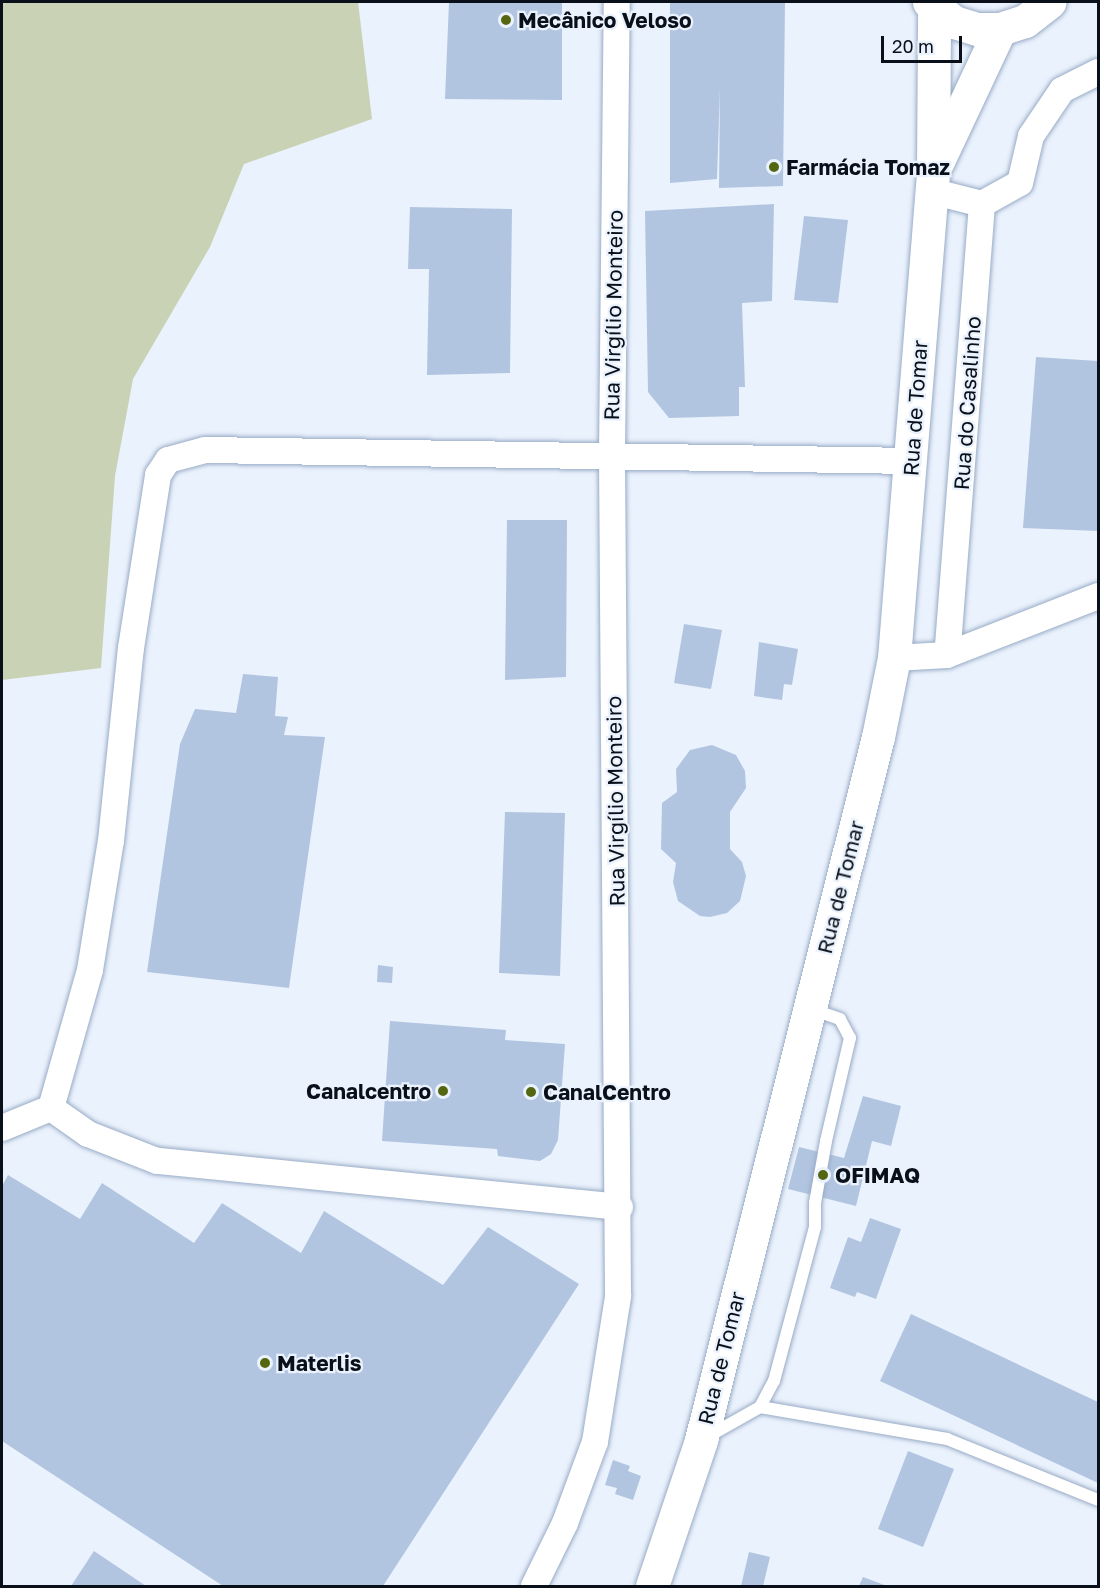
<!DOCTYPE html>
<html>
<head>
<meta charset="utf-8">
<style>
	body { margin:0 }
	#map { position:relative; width:1100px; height:1588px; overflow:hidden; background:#eaf2fd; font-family:"Golos Text",sans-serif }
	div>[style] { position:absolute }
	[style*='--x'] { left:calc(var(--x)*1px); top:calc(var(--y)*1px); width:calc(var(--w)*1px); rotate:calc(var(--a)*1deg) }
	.green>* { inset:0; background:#c9d2b5 }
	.building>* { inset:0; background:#b2c5e0 }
	.roads { filter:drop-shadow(0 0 2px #98abc5) drop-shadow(0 0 2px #98abc5) }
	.lane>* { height:12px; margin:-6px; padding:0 6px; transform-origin:6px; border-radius:6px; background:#fff }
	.street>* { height:26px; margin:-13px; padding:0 13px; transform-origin:13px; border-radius:13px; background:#fff }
	.primary>* { height:33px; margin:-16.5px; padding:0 16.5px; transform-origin:16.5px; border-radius:16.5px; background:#fff }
	.dots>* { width:16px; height:16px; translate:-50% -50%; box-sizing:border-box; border:3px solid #eaf2fd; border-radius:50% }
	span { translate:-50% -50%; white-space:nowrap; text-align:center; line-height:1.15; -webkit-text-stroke:4.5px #eaf2fd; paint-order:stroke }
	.poi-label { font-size:21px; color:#0a101a; font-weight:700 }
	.left { translate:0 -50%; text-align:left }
	.right { translate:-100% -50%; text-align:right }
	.street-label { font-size:21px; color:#0a101a }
	.frame { position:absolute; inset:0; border:3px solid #0a101a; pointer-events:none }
	.scale { position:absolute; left:881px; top:36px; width:81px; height:27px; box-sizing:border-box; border:3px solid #0a101a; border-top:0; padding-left:8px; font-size:18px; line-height:21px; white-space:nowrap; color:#0a101a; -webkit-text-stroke:4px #eaf2fd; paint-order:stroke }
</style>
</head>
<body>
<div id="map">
	<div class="green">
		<i style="clip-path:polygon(2px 2px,358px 2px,372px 119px,244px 164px,210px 247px,133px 379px,115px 476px,101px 668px,2px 680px)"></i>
	</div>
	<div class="building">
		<i style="clip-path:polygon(449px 2px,562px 2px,562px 100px,445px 99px)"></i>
		<i style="clip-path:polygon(670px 2px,785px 2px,783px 186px,719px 188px,720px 88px,717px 179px,670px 183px)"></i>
		<i style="clip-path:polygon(774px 204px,772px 301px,742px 303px,745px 387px,739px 387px,739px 416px,669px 418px,648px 392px,645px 211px)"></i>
		<i style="clip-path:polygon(410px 207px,512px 209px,510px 373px,427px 375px,429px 269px,408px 269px)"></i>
		<i style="clip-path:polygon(804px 216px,848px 220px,838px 303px,794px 300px)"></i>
		<i style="clip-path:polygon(1036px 357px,1098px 361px,1098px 531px,1023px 528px)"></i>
		<i style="clip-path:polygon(507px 520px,567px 520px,566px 677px,505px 680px)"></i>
		<i style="clip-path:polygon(684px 624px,722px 630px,711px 689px,674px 683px)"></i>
		<i style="clip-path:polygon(759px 642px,798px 649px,792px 685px,784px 684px,782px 700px,754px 696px)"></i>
		<i style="clip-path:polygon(243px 674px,278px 677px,275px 716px,288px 717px,284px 735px,325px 737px,289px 988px,147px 972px,180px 744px,195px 709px,236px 713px)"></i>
		<i style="clip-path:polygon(712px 745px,736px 755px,745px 771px,746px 788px,730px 812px,730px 849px,742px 862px,746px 876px,740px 901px,727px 913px,710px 917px,700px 916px,678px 901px,673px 882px,676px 863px,661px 849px,662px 803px,677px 792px,676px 769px,690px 750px)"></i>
		<i style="clip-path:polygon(505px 812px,565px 813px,560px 976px,499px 973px)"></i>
		<i style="clip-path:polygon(378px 965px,393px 967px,392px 983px,377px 982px)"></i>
		<i style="clip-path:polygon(390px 1021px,506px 1030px,505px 1040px,565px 1044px,558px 1140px,551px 1154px,540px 1161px,498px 1156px,497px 1149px,382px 1141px)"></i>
		<i style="clip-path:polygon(863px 1096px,901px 1106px,891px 1146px,872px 1141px,856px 1206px,788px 1189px,799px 1147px,844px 1158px)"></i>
		<i style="clip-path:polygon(8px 1175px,80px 1219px,102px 1183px,194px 1243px,222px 1203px,301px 1253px,324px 1211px,443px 1285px,488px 1227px,579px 1284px,383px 1586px,223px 1586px,2px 1441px,2px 1186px)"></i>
		<i style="clip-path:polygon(870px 1218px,901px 1229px,876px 1299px,857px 1292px,855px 1297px,830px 1288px,848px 1237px,861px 1242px)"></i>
		<i style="clip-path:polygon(911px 1314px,1098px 1402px,1098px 1483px,880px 1381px)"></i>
		<i style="clip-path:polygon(908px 1451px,954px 1469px,923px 1547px,878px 1529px)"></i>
		<i style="clip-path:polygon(613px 1460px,630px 1466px,628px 1471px,641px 1476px,633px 1500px,615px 1494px,617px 1488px,605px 1485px)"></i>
		<i style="clip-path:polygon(94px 1551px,146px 1586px,71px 1586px)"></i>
		<i style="clip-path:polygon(749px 1552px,770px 1557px,763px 1586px,741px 1586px)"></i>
		<i style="clip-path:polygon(863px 1577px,887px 1586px,859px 1586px)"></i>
	</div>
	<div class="roads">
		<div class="lane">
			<i style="--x:760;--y:1407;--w:190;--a:9.7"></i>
			<i style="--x:947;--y:1439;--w:163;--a:22"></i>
			<i style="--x:707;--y:1437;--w:61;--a:-29.5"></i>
			<i style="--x:760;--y:1407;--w:30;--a:-62"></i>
			<i style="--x:774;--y:1381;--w:159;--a:-75.1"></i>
			<i style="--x:815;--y:1227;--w:24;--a:-90"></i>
			<i style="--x:815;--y:1203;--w:63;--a:-79.9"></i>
			<i style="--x:826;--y:1141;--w:106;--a:-76.9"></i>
			<i style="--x:850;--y:1038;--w:21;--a:-118"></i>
			<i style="--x:840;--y:1019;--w:31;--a:-161"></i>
		</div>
		<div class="street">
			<i style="--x:931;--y:191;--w:53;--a:14.3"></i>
			<i style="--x:982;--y:204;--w:452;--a:94.4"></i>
			<i style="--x:982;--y:204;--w:43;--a:-28.9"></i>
			<i style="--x:1020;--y:183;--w:48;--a:-76.8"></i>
			<i style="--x:1031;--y:136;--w:55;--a:-56"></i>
			<i style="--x:1062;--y:90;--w:40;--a:-26.6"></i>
			<i style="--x:894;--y:658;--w:53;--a:-3.2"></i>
			<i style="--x:947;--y:655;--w:162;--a:-21.3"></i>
			<i style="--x:2;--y:1128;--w:53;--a:-22.2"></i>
			<i style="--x:620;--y:1207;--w:465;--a:-174.3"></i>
			<i style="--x:157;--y:1161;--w:74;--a:-158.6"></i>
			<i style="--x:88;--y:1134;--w:45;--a:-144.9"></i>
			<i style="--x:51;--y:1108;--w:143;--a:-74.2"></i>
			<i style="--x:90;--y:970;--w:131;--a:-80.8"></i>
			<i style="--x:111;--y:841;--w:194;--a:-84.1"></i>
			<i style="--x:131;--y:648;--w:175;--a:-81.1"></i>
			<i style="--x:158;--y:475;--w:18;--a:-56"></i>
			<i style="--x:168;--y:460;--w:38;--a:-15"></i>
			<i style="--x:205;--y:450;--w:706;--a:0.89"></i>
			<i style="--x:534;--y:1586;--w:70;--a:-63.8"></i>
			<i style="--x:565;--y:1523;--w:86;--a:-69.7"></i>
			<i style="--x:595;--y:1442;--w:148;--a:-81"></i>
			<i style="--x:618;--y:1296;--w:842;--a:-90.41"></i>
			<i style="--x:612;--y:454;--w:452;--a:-89.4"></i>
		</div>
		<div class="primary">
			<i style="--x:929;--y:2;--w:32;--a:39"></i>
			<i style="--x:954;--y:22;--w:24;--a:17"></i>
			<i style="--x:977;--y:29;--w:23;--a:0"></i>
			<i style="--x:1000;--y:29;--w:26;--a:-18"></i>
			<i style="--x:1025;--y:21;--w:31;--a:-38"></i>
			<i style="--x:937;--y:163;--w:148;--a:-64.8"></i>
			<i style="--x:652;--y:1586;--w:154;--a:-71.4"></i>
			<i style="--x:701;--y:1440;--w:725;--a:-75.87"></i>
			<i style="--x:878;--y:737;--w:81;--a:-78.6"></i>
			<i style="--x:894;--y:658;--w:489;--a:-85.4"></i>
			<i style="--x:933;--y:171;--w:162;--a:-89.6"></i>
		</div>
	</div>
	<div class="dots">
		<i style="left:506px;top:20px;background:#556610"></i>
		<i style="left:774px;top:167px;background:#556610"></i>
		<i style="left:443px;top:1091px;background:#556610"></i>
		<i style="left:531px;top:1092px;background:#556610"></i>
		<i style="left:823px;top:1175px;background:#556610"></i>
		<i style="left:265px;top:1363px;background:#556610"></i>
	</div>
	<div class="poi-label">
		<span class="left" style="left:518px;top:20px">Mecânico Veloso</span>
		<span class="left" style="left:786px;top:167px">Farmácia Tomaz</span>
		<span class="right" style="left:431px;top:1091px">Canalcentro</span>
		<span class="left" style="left:543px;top:1092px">CanalCentro</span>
		<span class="left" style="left:835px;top:1175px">OFIMAQ</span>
		<span class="left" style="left:277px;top:1363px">Materlis</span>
	</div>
	<div class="street-label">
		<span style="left:613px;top:315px;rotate:-89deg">Rua Virgílio Monteiro</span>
		<span style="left:967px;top:403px;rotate:-86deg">Rua do Casalinho</span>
		<span style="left:915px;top:408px;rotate:-86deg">Rua de Tomar</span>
		<span style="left:615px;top:801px;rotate:-91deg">Rua Virgílio Monteiro</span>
		<span style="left:840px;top:887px;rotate:-76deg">Rua de Tomar</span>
		<span style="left:721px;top:1358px;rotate:-76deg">Rua de Tomar</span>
	</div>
	<div class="frame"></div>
	<div class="scale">20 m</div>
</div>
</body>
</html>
